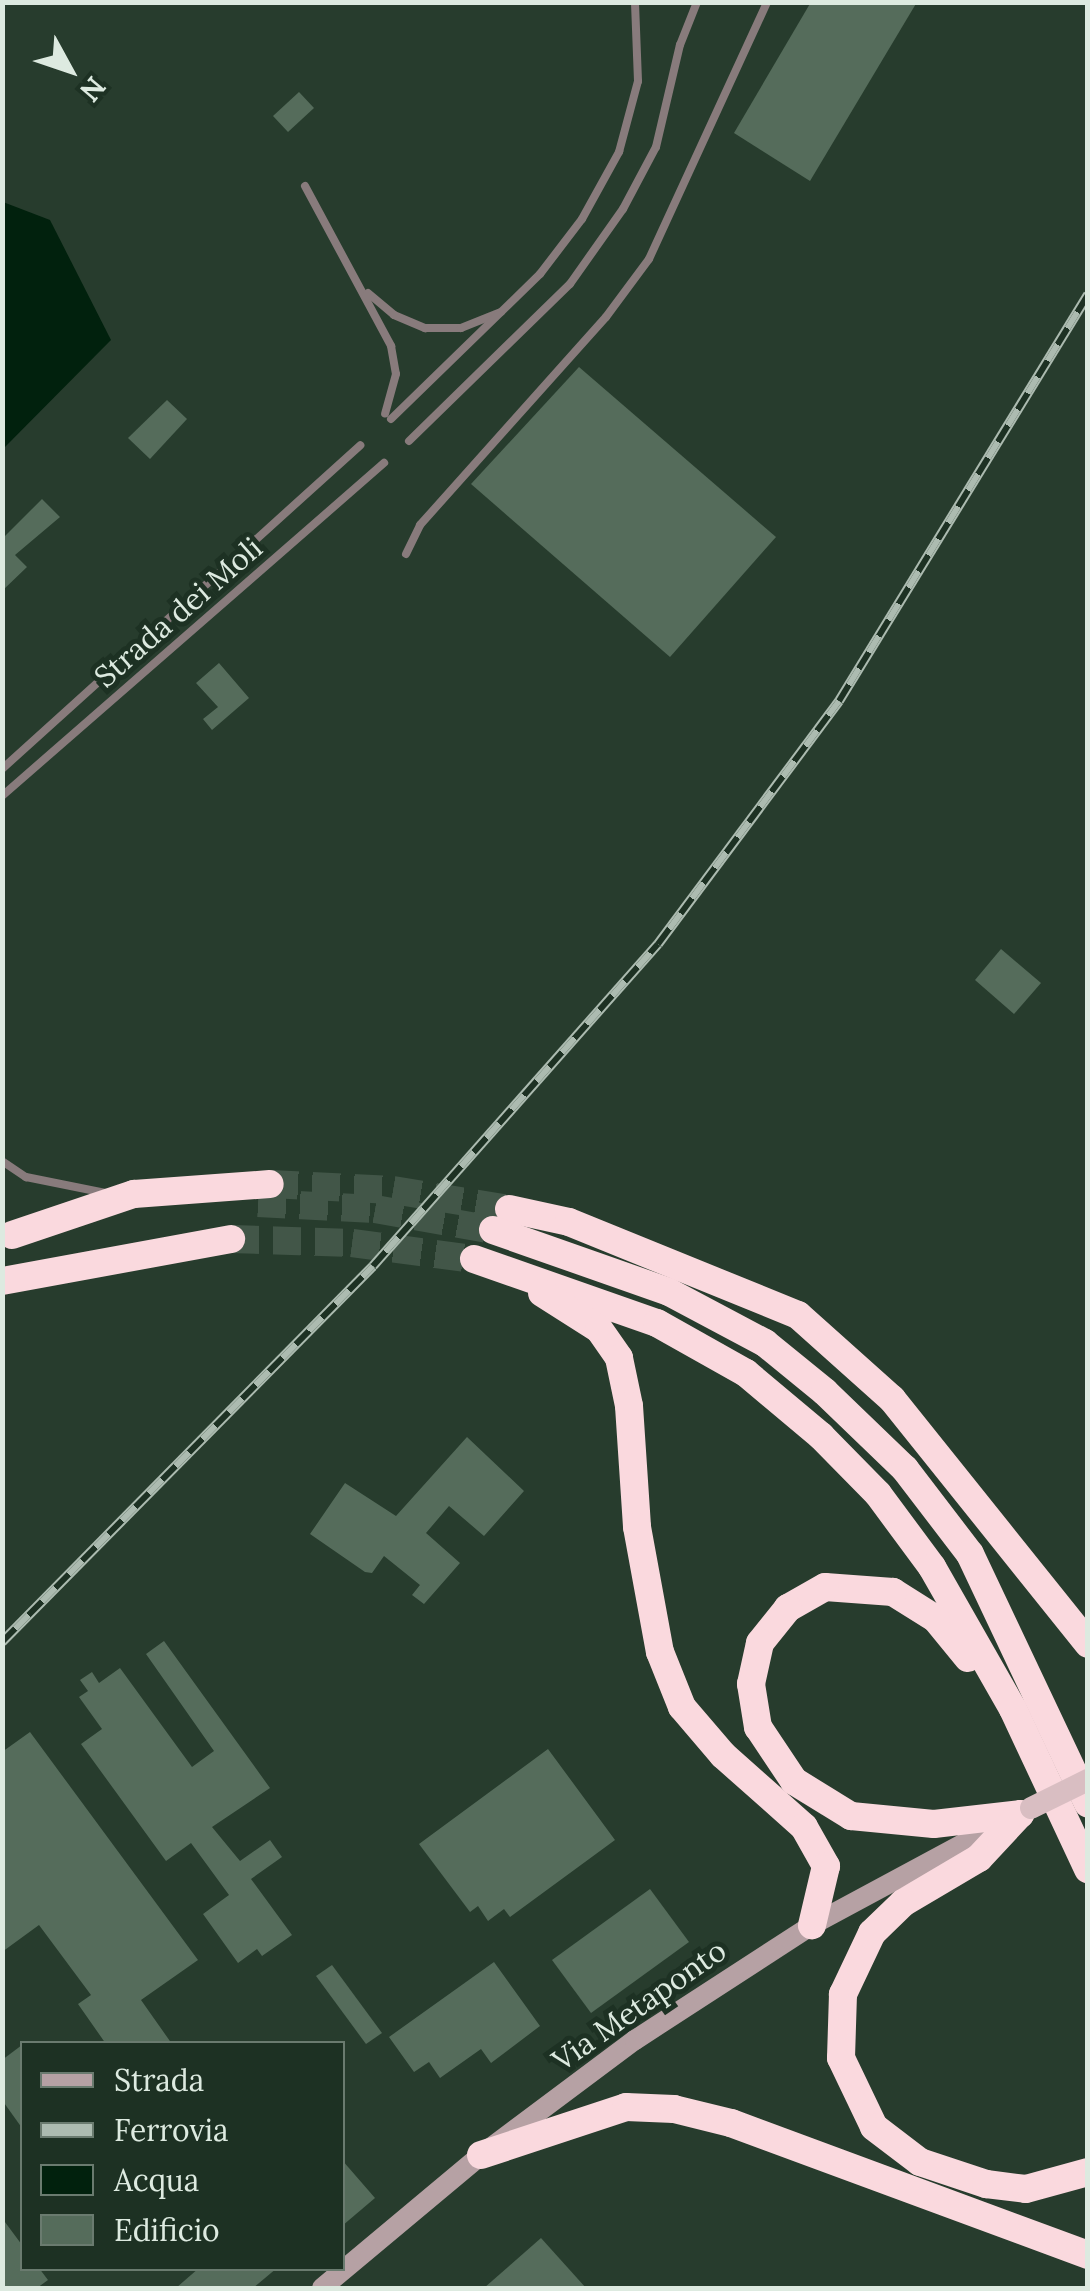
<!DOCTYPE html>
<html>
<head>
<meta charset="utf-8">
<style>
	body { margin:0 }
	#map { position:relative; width:1090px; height:2291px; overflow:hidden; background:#273c2d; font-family:Lora,serif }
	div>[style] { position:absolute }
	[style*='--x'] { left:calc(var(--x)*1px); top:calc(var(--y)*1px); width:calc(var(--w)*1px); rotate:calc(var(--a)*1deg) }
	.water>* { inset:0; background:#01210d }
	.building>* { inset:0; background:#556c5b }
	.highway-tunnel>* { height:28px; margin-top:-14px; transform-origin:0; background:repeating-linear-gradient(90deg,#425648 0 28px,transparent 0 42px) }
	.lane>* { height:8px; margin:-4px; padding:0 4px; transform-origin:4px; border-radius:4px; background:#887b7c }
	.secondary>* { height:20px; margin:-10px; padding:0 10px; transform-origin:10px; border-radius:10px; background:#b6a1a4 }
	.highway>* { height:28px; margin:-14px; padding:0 14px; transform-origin:14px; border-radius:14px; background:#fad9de }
	.rail>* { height:10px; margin-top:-5px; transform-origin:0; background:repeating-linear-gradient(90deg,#1d3123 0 19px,#acbbb0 0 38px); box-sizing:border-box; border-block:2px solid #acbbb0 }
	.primary-bridge>* { height:22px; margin:-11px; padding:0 11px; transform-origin:11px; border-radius:11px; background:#d9bec2 }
	span { translate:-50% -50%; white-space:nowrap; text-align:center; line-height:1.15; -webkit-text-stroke:10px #1d3123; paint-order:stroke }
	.street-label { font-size:30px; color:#ddeae0 }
	.frame { position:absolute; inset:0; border:5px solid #ddeae0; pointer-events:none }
	.legend { position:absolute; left:20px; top:2041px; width:325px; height:230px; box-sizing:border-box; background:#1d3123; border:2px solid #6a7b6f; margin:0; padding:12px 18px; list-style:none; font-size:30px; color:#ddeae0 }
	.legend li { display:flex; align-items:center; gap:20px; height:50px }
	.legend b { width:50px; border:2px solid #6a7b6f }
	.north { position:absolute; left:20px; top:20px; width:100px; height:100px; -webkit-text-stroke:8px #1d3123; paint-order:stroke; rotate:130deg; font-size:28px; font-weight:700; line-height:40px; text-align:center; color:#ddeae0 }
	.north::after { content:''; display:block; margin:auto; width:35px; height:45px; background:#ddeae0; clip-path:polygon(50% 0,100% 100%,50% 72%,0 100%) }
</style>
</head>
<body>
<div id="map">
	<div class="water">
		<i style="clip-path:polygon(3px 202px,50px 220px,111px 340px,3px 449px)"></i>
	</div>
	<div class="building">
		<i style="clip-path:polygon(811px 2px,917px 2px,810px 181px,734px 133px)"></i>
		<i style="clip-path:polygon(299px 92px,314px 108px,288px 132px,273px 116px)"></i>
		<i style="clip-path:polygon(579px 367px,776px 537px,670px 657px,471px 484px)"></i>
		<i style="clip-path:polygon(167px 400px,187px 419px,150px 459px,128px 438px)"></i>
		<i style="clip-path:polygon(42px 499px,60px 517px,15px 555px,27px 567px,2px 591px,2px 539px)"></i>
		<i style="clip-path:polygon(219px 663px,249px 698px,212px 730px,203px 719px,218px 707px,196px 683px)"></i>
		<i style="clip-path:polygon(1001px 949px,1041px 983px,1014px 1014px,975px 980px)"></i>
		<i style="clip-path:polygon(467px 1437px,524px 1491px,484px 1536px,449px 1506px,426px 1533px,460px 1563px,424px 1604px,412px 1595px,420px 1585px,384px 1556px,372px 1573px,365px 1572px,310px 1534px,345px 1483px,396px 1516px)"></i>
		<i style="clip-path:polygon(164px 1641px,270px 1788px,212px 1827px,240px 1861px,270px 1840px,282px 1857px,251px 1879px,292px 1935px,262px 1956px,257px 1949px,238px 1963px,203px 1914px,229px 1895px,191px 1843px,166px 1861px,81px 1744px,102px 1729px,79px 1697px,88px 1691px,80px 1680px,92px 1672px,99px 1683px,120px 1668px,192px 1767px,214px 1751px,146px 1654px)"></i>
		<i style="clip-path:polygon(30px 1732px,198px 1960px,141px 2000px,172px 2044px,106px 2044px,78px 2004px,91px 1995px,39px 1925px,2px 1952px,2px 1752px)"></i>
		<i style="clip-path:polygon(548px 1749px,615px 1840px,510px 1917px,504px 1909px,488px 1921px,478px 1906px,470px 1912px,419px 1844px)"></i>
		<i style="clip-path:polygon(650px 1889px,689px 1942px,591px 2013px,552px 1960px)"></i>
		<i style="clip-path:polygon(494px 1962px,540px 2026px,491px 2063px,481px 2049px,440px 2078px,429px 2062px,414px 2072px,389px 2037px)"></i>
		<i style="clip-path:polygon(332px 1965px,382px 2033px,366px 2044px,316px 1976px)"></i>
		<i style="clip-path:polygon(22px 2045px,22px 2128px,2px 2100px,2px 2060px)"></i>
		<i style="clip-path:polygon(342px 2160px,375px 2198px,342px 2226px)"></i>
		<i style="clip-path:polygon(2px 2218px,22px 2245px,22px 2268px,39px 2268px,48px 2280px,37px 2288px,2px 2288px)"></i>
		<i style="clip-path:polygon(541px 2238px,586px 2288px,484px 2288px)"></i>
		<i style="clip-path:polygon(199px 2268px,277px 2268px,253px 2288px,176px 2288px)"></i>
	</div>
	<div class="highway-tunnel">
		<i style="--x:270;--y:1184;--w:123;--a:2.8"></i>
		<i style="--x:393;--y:1190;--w:118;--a:9.3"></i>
		<i style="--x:258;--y:1203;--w:117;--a:2.9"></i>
		<i style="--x:375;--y:1209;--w:120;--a:10.1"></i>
		<i style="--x:231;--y:1239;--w:121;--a:1.9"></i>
		<i style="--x:352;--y:1243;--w:123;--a:7.5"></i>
	</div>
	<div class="lane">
		<i style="--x:305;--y:186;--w:182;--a:61.7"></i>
		<i style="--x:391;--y:346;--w:28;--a:80"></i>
		<i style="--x:396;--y:374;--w:41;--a:105.4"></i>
		<i style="--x:368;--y:293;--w:34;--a:40"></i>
		<i style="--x:394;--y:315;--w:34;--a:23"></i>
		<i style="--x:425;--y:328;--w:36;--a:0"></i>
		<i style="--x:461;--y:328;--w:43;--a:-21.8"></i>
		<i style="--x:391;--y:419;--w:208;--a:-44.2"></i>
		<i style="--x:540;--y:274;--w:69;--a:-52.6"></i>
		<i style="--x:582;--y:219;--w:77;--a:-61.1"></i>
		<i style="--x:619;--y:152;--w:73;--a:-75"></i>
		<i style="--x:638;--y:81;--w:79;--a:-92.2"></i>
		<i style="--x:409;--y:441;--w:225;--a:-44.3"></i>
		<i style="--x:570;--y:284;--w:92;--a:-54.8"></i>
		<i style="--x:623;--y:209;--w:70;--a:-62"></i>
		<i style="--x:656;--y:147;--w:105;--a:-76.8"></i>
		<i style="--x:680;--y:45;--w:46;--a:-68.4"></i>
		<i style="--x:406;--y:554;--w:32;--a:-64"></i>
		<i style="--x:420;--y:525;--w:279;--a:-48.2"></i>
		<i style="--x:606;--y:317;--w:72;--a:-53.4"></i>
		<i style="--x:649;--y:259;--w:283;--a:-65.3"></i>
		<i style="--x:2;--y:769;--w:483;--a:-42.1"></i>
		<i style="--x:2;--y:796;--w:507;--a:-41.08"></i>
		<i style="--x:2;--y:1161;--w:29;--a:34"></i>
		<i style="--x:26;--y:1177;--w:81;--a:11.4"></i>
	</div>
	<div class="secondary">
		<i style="--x:322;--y:2288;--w:207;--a:-39.9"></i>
		<i style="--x:481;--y:2155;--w:192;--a:-36.8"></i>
		<i style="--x:635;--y:2040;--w:211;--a:-33"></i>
		<i style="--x:812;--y:1925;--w:221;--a:-28.3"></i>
	</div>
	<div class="highway">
		<i style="--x:509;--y:1209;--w:61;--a:12.2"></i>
		<i style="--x:569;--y:1222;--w:247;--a:22.1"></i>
		<i style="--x:798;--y:1315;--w:126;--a:41.8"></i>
		<i style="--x:892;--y:1399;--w:314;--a:51.3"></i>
		<i style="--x:493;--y:1230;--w:187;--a:19.4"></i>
		<i style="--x:669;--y:1292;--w:109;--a:28"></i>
		<i style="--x:765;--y:1343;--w:77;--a:39.2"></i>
		<i style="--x:825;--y:1392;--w:111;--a:43.9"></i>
		<i style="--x:905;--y:1469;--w:107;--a:52.6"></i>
		<i style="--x:970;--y:1554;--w:276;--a:64.7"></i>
		<i style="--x:12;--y:1235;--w:129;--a:-18.6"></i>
		<i style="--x:134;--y:1194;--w:136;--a:-4.2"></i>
		<i style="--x:474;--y:1259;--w:194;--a:19.3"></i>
		<i style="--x:657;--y:1323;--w:102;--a:29.3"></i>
		<i style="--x:746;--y:1373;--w:98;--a:40"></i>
		<i style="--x:821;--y:1436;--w:81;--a:45.5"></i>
		<i style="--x:878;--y:1494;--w:91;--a:53.5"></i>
		<i style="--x:932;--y:1567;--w:163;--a:60.3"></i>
		<i style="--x:1013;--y:1709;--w:177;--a:64.9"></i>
		<i style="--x:2;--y:1281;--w:233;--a:-10.4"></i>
		<i style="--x:542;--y:1293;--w:67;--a:32.3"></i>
		<i style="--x:599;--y:1329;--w:35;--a:55"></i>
		<i style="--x:619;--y:1358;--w:49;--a:78.2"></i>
		<i style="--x:629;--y:1406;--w:121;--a:86.2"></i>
		<i style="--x:637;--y:1527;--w:127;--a:79.6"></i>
		<i style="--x:660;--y:1652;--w:59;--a:68.2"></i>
		<i style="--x:682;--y:1707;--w:63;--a:49.5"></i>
		<i style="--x:723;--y:1755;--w:108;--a:41.6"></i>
		<i style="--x:804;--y:1827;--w:45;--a:60.6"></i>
		<i style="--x:826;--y:1866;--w:61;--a:103.3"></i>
		<i style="--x:968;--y:1658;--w:50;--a:-129.4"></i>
		<i style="--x:936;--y:1619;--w:51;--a:-147.9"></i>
		<i style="--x:893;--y:1592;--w:68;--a:-175.8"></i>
		<i style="--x:825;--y:1587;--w:43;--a:150.4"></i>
		<i style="--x:788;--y:1608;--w:45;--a:128.7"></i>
		<i style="--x:760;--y:1643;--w:42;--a:102.4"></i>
		<i style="--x:751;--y:1684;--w:44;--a:80.8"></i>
		<i style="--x:758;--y:1727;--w:65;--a:56.3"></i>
		<i style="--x:794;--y:1781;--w:67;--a:31.6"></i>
		<i style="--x:851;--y:1816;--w:83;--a:5.5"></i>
		<i style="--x:934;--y:1824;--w:87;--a:-6.6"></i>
		<i style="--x:1020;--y:1814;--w:60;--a:133"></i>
		<i style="--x:979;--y:1858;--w:88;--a:149.4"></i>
		<i style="--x:903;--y:1903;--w:43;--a:135.9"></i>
		<i style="--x:872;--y:1933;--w:68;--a:115.4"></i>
		<i style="--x:843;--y:1994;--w:64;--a:91.8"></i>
		<i style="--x:841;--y:2058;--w:76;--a:64.4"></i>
		<i style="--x:874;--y:2127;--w:58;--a:37.3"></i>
		<i style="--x:920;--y:2162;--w:70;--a:18.4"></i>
		<i style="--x:986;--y:2184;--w:40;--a:7.1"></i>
		<i style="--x:1026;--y:2189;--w:64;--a:-15.3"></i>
		<i style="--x:481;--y:2155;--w:153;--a:-18.3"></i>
		<i style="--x:626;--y:2107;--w:48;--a:2.4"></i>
		<i style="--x:674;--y:2109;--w:59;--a:13.8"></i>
		<i style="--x:731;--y:2123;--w:381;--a:20.3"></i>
	</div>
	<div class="rail">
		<i style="--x:2;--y:1642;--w:528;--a:-45.38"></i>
		<i style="--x:373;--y:1266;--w:430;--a:-48.5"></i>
		<i style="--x:658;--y:944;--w:303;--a:-53.3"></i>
		<i style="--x:839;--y:701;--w:477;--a:-58.5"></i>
	</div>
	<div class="primary-bridge">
		<i style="--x:1031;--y:1808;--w:64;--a:-26.2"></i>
	</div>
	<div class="street-label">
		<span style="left:178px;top:612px;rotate:-41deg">Strada dei Moli</span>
		<span style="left:639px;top:2005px;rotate:-35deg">Via Metaponto</span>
	</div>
	<div class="frame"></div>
	<ul class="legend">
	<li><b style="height:12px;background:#b6a1a4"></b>Strada</li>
	<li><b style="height:12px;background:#acbbb0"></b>Ferrovia</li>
	<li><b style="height:28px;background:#01210d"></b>Acqua</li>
	<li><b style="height:28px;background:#556c5b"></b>Edificio</li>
	</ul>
	<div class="north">N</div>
</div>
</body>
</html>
